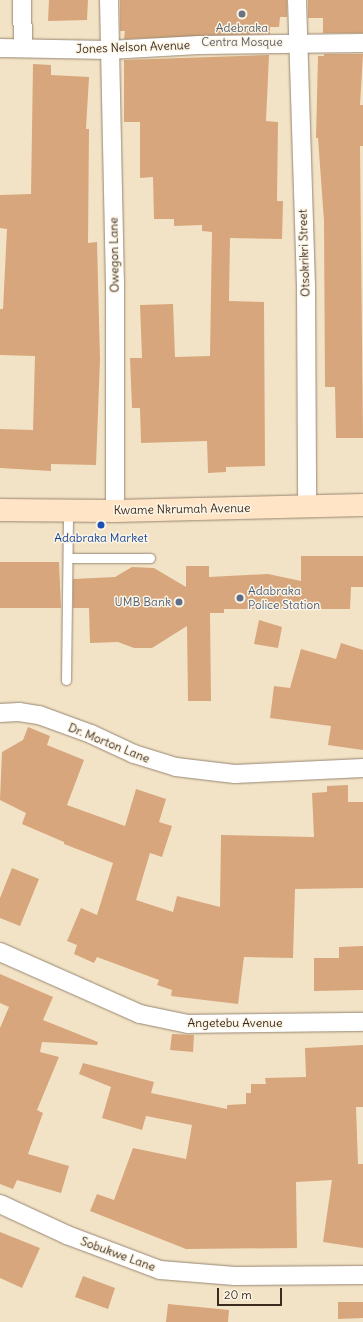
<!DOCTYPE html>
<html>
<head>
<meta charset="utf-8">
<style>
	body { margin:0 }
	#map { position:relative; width:363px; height:1322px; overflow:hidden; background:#f3e3c6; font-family:Delius,sans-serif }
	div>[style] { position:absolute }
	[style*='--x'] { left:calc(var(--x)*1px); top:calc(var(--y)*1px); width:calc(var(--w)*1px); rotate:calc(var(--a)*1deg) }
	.building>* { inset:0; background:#d7a67c }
	.roads { filter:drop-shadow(0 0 1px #978672) drop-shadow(0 0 1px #978672) }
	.lane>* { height:9px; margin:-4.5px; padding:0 4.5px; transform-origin:4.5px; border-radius:4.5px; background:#fff }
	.street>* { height:18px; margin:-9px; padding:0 9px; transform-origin:9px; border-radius:9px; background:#fff }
	.secondary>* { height:22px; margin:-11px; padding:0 11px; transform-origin:11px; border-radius:11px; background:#ffe4c6 }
	.dots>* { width:11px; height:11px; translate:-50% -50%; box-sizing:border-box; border:2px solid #fcf5e5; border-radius:50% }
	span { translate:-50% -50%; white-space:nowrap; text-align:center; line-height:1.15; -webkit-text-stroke:3px #fcf5e5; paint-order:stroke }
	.worship-label { font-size:12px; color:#5b616d }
	.street-label { font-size:12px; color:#3b2a1e }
	.transit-label { font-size:12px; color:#164399 }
	.service-label { font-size:12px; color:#4e5e75 }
	.left { translate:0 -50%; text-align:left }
	.right { translate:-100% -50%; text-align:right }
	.scale { position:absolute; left:217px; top:1288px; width:65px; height:18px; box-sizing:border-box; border:2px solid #3b2a1e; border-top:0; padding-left:5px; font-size:12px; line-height:14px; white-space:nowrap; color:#3b2a1e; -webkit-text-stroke:3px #fcf5e5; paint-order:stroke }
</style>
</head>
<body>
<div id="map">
	<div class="building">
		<i style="clip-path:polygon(49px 0,88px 0,87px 20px,48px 21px)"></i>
		<i style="clip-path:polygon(120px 0,287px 0,287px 17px,280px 17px,279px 27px,270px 27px,270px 34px,124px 39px,125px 31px,120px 31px)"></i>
		<i style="clip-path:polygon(308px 0,363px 0,363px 33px,323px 33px,323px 18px,308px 18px)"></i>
		<i style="clip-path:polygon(324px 54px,363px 54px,360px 105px,363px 105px,363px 146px,360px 146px,363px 438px,336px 438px,335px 387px,325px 387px,324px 221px,318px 138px,316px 138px,318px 56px,324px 56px)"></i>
		<i style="clip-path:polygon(269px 55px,266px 121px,278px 122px,277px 201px,283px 201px,282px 239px,230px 238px,229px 301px,264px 302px,265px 466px,226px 467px,226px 472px,208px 473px,207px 441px,141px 443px,140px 408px,132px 408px,130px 358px,142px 358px,140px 305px,173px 304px,175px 357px,210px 356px,212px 232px,202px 231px,202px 225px,174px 226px,174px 219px,154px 219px,153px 177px,140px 178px,140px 122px,124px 122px,124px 60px)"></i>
		<i style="clip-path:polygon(33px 64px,51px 65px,51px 75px,89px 77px,86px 129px,89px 129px,88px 243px,97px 242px,100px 359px,96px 465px,51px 464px,51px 471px,0 468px,0 429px,33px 430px,35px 356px,0 355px,0 309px,3px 309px,7px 229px,0 228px,0 195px,31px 194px)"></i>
		<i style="clip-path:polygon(301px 556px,363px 556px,363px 587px,351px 587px,350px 609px,224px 609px,224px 613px,210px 613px,211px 701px,188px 701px,187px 626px,152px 648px,134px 648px,118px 642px,90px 643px,89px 608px,73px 608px,73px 579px,115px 577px,132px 567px,154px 568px,186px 587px,186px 566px,209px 566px,209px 577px,268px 574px,301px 581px)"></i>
		<i style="clip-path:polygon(0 562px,59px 562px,61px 608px,0 608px)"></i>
		<i style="clip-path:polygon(259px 620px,282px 627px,278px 648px,254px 644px)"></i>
		<i style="clip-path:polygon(341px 643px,363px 650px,363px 750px,328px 745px,331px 726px,270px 718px,274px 686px,290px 688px,301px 649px,336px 659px)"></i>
		<i style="clip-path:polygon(28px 727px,50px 736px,47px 745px,84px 760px,67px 805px,125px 826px,136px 789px,166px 799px,159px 822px,172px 826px,162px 857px,150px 853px,136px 900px,173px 912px,177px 896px,220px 907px,221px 835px,314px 837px,312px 793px,327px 792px,327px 786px,348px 785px,348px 802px,363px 802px,363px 888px,295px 889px,293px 958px,244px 957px,238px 1004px,171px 996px,172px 990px,157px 985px,159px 980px,97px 957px,94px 963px,74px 954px,77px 945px,67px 941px,81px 908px,97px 915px,113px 863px,64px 844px,64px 842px,22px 824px,26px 813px,0 800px,2px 752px,23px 740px)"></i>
		<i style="clip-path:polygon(12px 868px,39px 879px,20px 926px,0 918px,0 898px)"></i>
		<i style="clip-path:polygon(363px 946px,363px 990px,314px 991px,314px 958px,339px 958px,339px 947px)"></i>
		<i style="clip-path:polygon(0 974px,53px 997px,43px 1020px,98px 1042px,97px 1045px,42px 1042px,40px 1052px,59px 1057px,37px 1110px,43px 1113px,28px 1154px,69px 1166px,61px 1193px,17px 1180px,13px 1189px,0 1184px,0 1028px,9px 1007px,0 1003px)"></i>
		<i style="clip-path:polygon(172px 1034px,194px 1035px,193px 1052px,170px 1050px)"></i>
		<i style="clip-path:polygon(363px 1045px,363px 1107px,356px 1107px,358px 1164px,363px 1164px,363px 1248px,323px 1242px,332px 1180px,296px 1182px,297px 1248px,186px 1249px,90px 1211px,97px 1194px,114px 1200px,133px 1148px,186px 1159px,192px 1125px,146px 1116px,142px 1130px,102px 1118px,111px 1087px,79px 1074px,83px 1063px,154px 1082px,151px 1093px,227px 1109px,227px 1105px,246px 1104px,246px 1093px,251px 1093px,251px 1084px,266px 1084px,265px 1078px,306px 1077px,305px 1048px)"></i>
		<i style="clip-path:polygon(0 1232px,40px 1248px,22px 1288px,0 1278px)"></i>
		<i style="clip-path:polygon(83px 1276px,115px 1288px,108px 1309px,75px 1297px)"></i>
		<i style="clip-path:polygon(338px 1302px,363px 1302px,363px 1318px,338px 1319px)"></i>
		<i style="clip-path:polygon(168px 1304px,229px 1310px,228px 1322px,166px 1322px)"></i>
	</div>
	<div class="roads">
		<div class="lane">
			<i style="--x:68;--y:558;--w:82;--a:0"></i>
			<i style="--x:66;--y:680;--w:170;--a:-89.3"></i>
		</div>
		<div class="street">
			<i style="--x:22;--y:0;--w:48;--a:88.8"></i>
			<i style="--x:109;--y:0;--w:281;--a:88.8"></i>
			<i style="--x:115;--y:281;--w:230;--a:90"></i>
			<i style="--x:297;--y:0;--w:287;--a:88.2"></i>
			<i style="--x:306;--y:287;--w:219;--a:89.7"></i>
			<i style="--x:0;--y:48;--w:109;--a:1.1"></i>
			<i style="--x:109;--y:50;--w:90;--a:-3.2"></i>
			<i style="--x:199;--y:45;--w:164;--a:-0.7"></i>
			<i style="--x:0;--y:713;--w:19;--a:-3"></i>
			<i style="--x:19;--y:712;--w:20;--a:9"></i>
			<i style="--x:39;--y:715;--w:55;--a:20.1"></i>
			<i style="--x:91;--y:734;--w:47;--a:24.9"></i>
			<i style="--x:134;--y:754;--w:44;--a:17.2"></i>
			<i style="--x:176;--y:767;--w:59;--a:6.8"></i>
			<i style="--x:235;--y:774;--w:128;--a:-2.7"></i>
			<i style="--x:0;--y:952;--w:153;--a:23.9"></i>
			<i style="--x:140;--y:1014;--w:49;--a:11.8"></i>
			<i style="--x:188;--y:1024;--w:175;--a:-0.7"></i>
			<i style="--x:0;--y:1204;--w:74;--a:24.8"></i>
			<i style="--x:67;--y:1235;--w:99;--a:20.6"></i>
			<i style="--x:160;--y:1270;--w:75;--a:4.6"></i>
			<i style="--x:235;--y:1276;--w:128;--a:-0.4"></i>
		</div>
		<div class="secondary">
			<i style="--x:0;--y:510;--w:115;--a:0.5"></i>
			<i style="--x:115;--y:511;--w:248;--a:-1.4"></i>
		</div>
	</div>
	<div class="dots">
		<i style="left:242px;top:14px;background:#6b7280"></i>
		<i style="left:101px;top:525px;background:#1a4fb4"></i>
		<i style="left:240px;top:598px;background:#5c6f8a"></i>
		<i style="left:179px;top:602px;background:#5c6f8a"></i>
	</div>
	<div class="worship-label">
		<span style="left:242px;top:35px">Adebraka<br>Centra Mosque</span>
	</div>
	<div class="street-label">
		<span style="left:133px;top:47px;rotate:-2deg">Jones Nelson Avenue</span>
		<span style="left:304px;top:253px;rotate:-92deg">Otsokrikri Street</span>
		<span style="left:114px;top:255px;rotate:-91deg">Owegon Lane</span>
		<span style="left:182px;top:509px;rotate:-1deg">Kwame Nkrumah Avenue</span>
		<span style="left:109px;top:743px;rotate:22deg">Dr. Morton Lane</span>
		<span style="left:235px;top:1023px">Angetebu Avenue</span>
		<span style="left:118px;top:1254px;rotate:20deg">Sobukwe Lane</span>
	</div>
	<div class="transit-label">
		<span style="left:101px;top:538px">Adabraka Market</span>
	</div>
	<div class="service-label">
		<span class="left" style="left:248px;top:598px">Adabraka<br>Police Station</span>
		<span class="right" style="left:171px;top:602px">UMB Bank</span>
	</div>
	<div class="scale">20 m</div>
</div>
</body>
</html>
